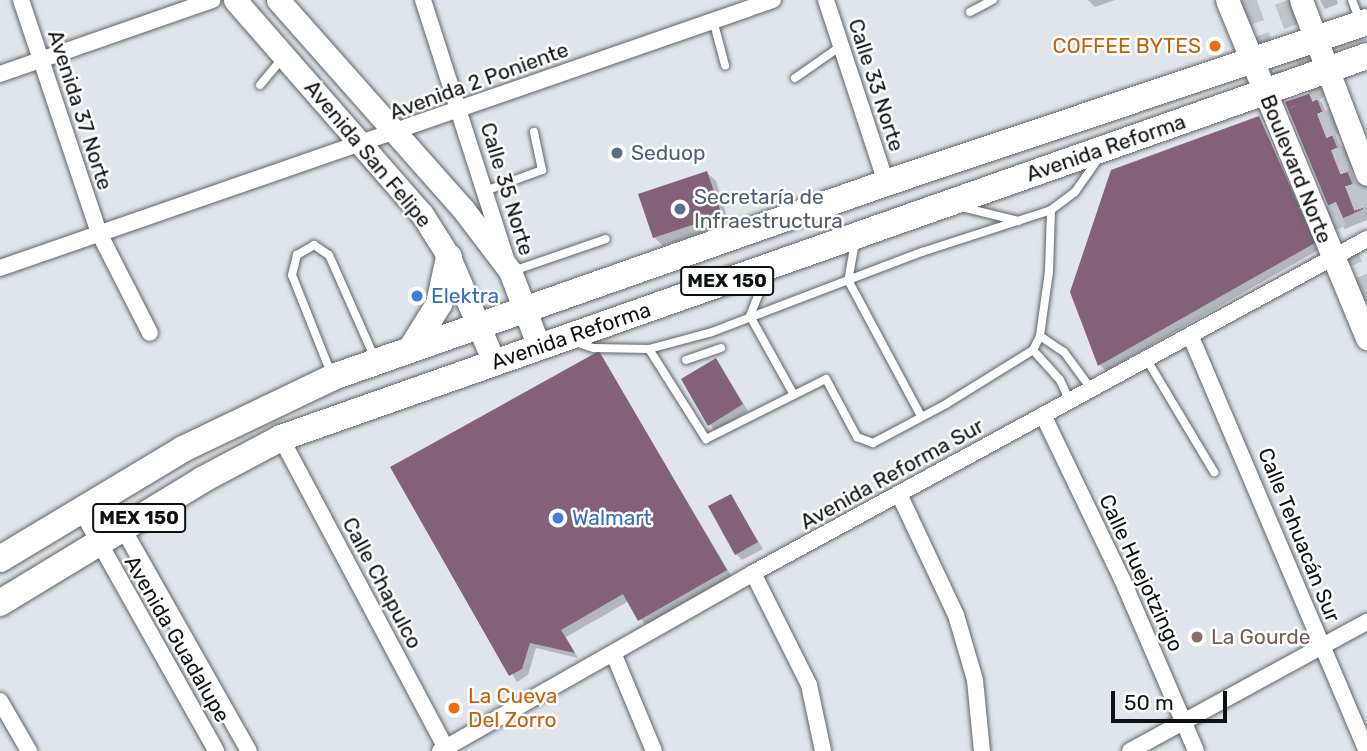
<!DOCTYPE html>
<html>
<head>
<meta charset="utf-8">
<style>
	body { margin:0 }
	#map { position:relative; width:1367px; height:751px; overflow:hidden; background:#dfe5ea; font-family:Rubik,sans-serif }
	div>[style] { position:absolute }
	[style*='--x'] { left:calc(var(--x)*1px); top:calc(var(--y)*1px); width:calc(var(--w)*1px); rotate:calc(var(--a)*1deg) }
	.shadow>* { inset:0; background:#0003 }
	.building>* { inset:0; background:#836278 }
	.primary-tunnel>* { height:26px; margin-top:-13px; transform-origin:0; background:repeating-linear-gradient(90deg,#c0c5ca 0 26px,transparent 0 39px) }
	.roads { filter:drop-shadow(0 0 2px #5d6367) drop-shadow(0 0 2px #5d6367) }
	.lane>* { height:8px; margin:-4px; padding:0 4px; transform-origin:4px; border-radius:4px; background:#fff }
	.street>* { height:16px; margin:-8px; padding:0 8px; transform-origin:8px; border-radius:8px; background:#fff }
	.secondary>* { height:23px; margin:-11.5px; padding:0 11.5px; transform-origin:11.5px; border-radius:11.5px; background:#fff }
	.primary>* { height:26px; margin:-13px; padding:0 13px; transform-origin:13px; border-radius:13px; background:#fff }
	.dots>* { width:19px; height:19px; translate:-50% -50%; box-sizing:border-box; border:4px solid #fff; border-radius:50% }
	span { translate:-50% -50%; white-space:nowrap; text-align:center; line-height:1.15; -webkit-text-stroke:5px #fff; paint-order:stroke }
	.shield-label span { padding:2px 5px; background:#fff; border:2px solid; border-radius:5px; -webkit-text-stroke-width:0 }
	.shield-label { font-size:19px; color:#0e1112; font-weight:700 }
	.food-label { font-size:21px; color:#c56008 }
	.right { translate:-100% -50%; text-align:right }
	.left { translate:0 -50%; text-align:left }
	.street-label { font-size:21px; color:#0e1112 }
	.service-label { font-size:21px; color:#4e5e75 }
	.shop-label { font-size:21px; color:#366cbe }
	.education-label { font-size:21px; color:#785e54 }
	.scale { position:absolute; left:1111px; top:691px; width:116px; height:32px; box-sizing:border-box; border:4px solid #0e1112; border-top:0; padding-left:9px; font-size:21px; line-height:24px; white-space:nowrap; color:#0e1112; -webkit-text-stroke:5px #fff; paint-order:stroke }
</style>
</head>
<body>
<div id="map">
	<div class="shadow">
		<i style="clip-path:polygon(1088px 0,1115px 0,1095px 7px)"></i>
		<i style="clip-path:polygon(1320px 0,1337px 0,1338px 4px,1325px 9px)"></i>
		<i style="clip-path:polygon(1313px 94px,1322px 103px,1367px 209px,1367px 220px,1345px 229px,1337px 221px)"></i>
		<i style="clip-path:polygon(1259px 118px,1320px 249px,1106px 371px,1100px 365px)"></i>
		<i style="clip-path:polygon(707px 173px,716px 181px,729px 223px,663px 246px,654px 237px)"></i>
		<i style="clip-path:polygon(599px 353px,732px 577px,646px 626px,629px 601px,566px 637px,578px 658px,536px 648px,528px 675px,517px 682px,393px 467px)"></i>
		<i style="clip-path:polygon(716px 360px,748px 411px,715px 432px,683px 379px)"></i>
		<i style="clip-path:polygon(731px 496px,763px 549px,742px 560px,736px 554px)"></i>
	</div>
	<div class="building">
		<i style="clip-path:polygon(1314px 92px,1363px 209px,1335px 222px,1285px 102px)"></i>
		<i style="clip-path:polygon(1259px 116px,1315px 243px,1098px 366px,1070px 292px,1111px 170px)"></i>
		<i style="clip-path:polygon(707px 171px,722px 215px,653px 238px,638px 194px)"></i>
		<i style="clip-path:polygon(599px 351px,727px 570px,638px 621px,623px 594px,561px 630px,575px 653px,530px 643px,522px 669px,509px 676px,390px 467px)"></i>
		<i style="clip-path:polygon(716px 358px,743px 404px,708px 426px,681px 379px)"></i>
		<i style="clip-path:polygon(731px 494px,758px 542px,735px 555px,708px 506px)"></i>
	</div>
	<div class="primary-tunnel">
		<i style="--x:1243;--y:0;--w:117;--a:70"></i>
		<i style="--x:1287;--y:0;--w:222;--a:68.9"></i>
		<i style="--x:1324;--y:207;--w:108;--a:66.5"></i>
	</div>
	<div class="roads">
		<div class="lane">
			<i style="--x:1352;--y:0;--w:22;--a:69"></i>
			<i style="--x:970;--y:12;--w:26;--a:-28"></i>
			<i style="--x:713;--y:20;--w:47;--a:75.1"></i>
			<i style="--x:795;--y:78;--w:56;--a:-34.8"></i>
			<i style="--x:260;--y:85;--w:35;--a:-50"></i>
			<i style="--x:485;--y:191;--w:61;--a:-20.2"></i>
			<i style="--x:542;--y:170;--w:39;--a:-102"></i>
			<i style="--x:962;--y:207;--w:58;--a:14"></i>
			<i style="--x:855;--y:242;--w:39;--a:100"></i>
			<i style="--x:848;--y:280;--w:154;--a:61.8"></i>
			<i style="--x:513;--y:271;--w:98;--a:-19"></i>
			<i style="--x:767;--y:273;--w:46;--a:111.6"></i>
			<i style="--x:750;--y:316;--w:90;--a:60.9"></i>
			<i style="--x:1040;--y:336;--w:29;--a:34"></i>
			<i style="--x:1064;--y:352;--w:47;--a:53.6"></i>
			<i style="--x:575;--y:342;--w:20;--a:18"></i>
			<i style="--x:594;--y:348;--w:55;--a:1"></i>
			<i style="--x:649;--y:349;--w:65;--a:-15.1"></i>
			<i style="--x:712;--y:332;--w:225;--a:-20.9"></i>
			<i style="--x:922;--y:252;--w:136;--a:-18"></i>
			<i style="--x:1051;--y:210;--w:30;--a:-37"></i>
			<i style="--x:1075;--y:192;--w:40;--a:-55.1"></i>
			<i style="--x:649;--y:349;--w:107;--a:57.7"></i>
			<i style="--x:706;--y:439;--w:134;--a:-26.6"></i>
			<i style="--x:826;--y:379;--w:66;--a:61.9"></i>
			<i style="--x:857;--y:437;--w:17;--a:21"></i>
			<i style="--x:873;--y:443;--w:83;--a:-28.1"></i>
			<i style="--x:946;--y:404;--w:102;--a:-31.8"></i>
			<i style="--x:1033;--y:350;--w:16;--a:-63"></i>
			<i style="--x:1040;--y:336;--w:66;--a:-82.1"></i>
			<i style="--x:1049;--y:271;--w:61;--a:-88.1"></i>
			<i style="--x:1033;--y:350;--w:40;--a:48"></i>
			<i style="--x:1060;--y:380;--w:23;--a:65"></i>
			<i style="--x:686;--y:360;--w:37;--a:-19"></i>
			<i style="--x:1147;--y:360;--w:131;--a:59.1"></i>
			<i style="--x:331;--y:373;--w:105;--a:-111.7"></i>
			<i style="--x:292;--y:275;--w:21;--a:-76"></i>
			<i style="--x:297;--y:255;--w:20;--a:-30"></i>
			<i style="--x:314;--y:245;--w:18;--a:34"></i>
			<i style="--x:329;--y:255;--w:114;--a:66.1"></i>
		</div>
		<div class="street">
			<i style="--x:21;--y:0;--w:246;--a:71.5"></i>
			<i style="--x:99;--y:233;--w:112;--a:63"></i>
			<i style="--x:423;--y:0;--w:272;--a:72.2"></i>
			<i style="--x:826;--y:0;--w:193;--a:71.8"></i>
			<i style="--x:0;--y:74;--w:225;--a:-19.2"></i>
			<i style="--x:0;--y:268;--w:818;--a:-19.12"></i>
			<i style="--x:1191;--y:337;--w:450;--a:67"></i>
			<i style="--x:1043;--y:415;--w:182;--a:64.3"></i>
			<i style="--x:1122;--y:579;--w:187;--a:66.7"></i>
			<i style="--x:281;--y:438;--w:351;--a:62"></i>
			<i style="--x:899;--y:494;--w:134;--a:64.8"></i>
			<i style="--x:956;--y:615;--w:68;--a:73.7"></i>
			<i style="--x:975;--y:680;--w:71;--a:84.4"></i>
			<i style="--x:104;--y:495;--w:294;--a:60.5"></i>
			<i style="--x:81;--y:510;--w:276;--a:60.7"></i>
			<i style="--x:753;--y:573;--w:125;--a:63.4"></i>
			<i style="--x:809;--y:685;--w:67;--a:78"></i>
			<i style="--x:614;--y:655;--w:104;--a:67.4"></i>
			<i style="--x:0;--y:701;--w:58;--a:59.9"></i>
			<i style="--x:440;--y:751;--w:360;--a:-29.6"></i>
			<i style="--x:753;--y:573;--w:699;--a:-28.55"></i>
			<i style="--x:1130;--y:751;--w:270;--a:-28.6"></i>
		</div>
		<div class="secondary">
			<i style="--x:235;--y:0;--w:284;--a:48.9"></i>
			<i style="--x:422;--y:214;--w:51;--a:57.9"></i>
			<i style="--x:449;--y:257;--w:114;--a:66.8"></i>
			<i style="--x:278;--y:0;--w:279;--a:48.5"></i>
			<i style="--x:463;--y:209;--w:78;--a:52.8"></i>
			<i style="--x:510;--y:271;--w:81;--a:69.1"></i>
			<i style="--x:1227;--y:0;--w:366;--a:67.5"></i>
			<i style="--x:1301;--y:0;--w:186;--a:69.2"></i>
		</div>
		<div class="primary">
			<i style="--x:411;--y:349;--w:53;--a:-58.1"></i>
			<i style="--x:439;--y:304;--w:48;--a:-78"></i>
			<i style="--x:0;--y:559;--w:214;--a:-31"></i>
			<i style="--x:183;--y:449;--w:166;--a:-25.6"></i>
			<i style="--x:333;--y:377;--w:586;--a:-19.33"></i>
			<i style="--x:886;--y:183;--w:507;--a:-18.51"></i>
			<i style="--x:0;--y:603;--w:237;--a:-31.3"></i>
			<i style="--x:202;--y:480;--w:89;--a:-28"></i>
			<i style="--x:281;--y:438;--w:1151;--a:-19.38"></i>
		</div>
	</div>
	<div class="dots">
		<i style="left:1215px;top:46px;background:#e8710a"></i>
		<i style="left:617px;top:153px;background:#5c6f8a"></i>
		<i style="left:680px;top:209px;background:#5c6f8a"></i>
		<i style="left:417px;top:296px;background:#3f7fe0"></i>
		<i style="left:558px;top:518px;background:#3f7fe0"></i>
		<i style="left:1197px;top:637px;background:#8d6e63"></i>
		<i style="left:454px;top:708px;background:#e8710a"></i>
	</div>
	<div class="shield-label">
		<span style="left:727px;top:281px">MEX 150</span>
		<span style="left:139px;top:518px">MEX 150</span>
	</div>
	<div class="food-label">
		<span class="right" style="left:1201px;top:46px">COFFEE BYTES</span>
		<span class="left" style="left:468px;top:708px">La Cueva<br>Del Zorro</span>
	</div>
	<div class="street-label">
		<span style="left:479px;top:81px;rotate:-20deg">Avenida 2 Poniente</span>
		<span style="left:876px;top:85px;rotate:72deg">Calle 33 Norte</span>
		<span style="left:80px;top:110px;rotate:72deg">Avenida 37 Norte</span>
		<span style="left:1106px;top:148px;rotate:-19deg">Avenida Reforma</span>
		<span style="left:368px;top:154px;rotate:50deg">Avenida San Felipe</span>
		<span style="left:1296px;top:169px;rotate:68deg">Boulevard Norte</span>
		<span style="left:507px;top:189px;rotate:73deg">Calle 35 Norte</span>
		<span style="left:571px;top:336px;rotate:-19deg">Avenida Reforma</span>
		<span style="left:892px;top:474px;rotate:-29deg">Avenida Reforma Sur</span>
		<span style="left:1299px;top:535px;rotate:68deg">Calle Tehuacán Sur</span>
		<span style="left:1141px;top:573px;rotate:65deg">Calle Huejotzingo</span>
		<span style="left:382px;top:583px;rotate:62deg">Calle Chapulco</span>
		<span style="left:177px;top:639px;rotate:60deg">Avenida Guadalupe</span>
	</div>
	<div class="service-label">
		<span class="left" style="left:631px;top:153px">Seduop</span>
		<span class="left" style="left:694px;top:209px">Secretaría de<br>Infraestructura</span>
	</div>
	<div class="shop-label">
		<span class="left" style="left:431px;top:296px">Elektra</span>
		<span class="left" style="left:572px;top:518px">Walmart</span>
	</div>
	<div class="education-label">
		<span class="left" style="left:1211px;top:637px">La Gourde</span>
	</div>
	<div class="scale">50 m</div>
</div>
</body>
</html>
